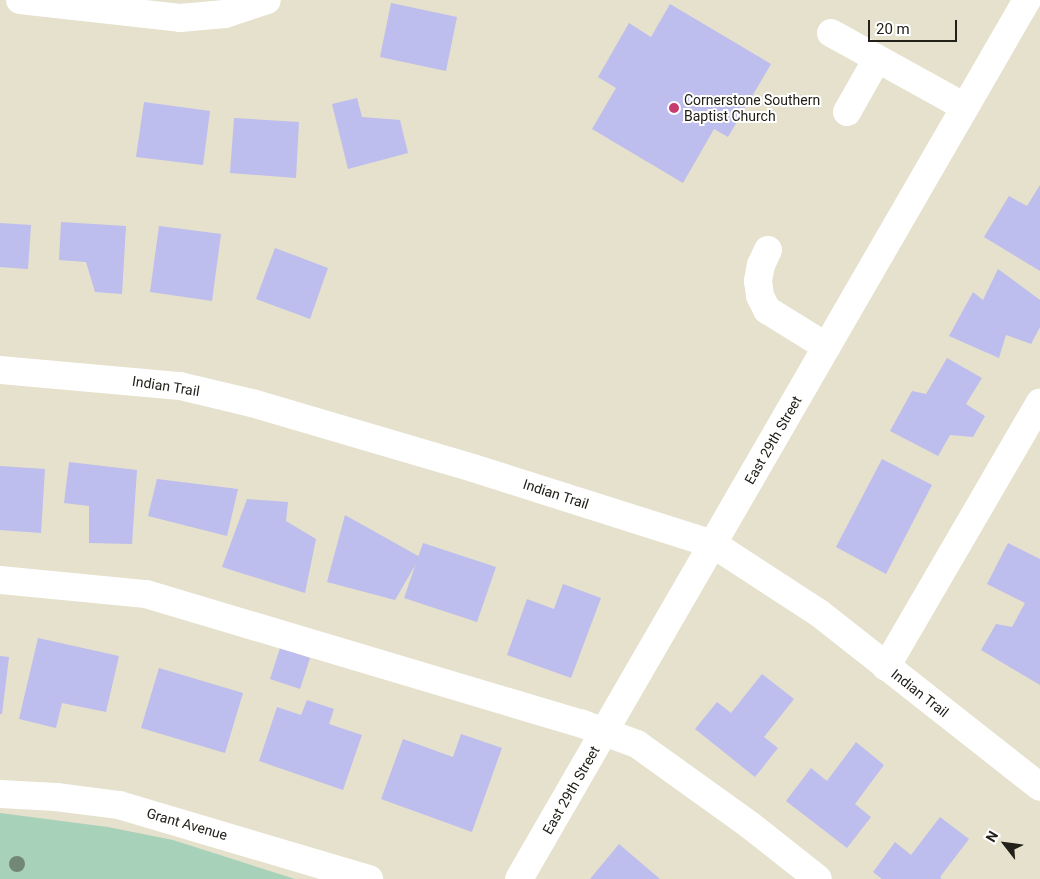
<!DOCTYPE html>
<html>
<head>
<meta charset="utf-8">
<style>
	body { margin:0 }
	#map { position:relative; width:1040px; height:879px; overflow:hidden; background:#e5e1cd; font-family:Roboto,sans-serif }
	div>[style] { position:absolute }
	[style*='--x'] { left:calc(var(--x)*1px); top:calc(var(--y)*1px); width:calc(var(--w)*1px); rotate:calc(var(--a)*1deg) }
	.green>* { inset:0; background:#a7d2b9 }
	.building>* { inset:0; background:#bdbdee }
	.minor>* { height:28px; margin:-14px; padding:0 14px; transform-origin:14px; border-radius:14px; background:#fff }
	.trees>* { width:16px; height:16px; margin:-8px; border-radius:50%; background:#738874 }
	.dots>* { width:14px; height:14px; translate:-50% -50%; box-sizing:border-box; border:2px solid #fff; border-radius:50% }
	span { translate:-50% -50%; white-space:nowrap; text-align:center; line-height:1.15; -webkit-text-stroke:4px #fff; paint-order:stroke }
	.poi-label { font-size:14px; color:#222019 }
	.left { translate:0 -50%; text-align:left }
	.street-label { font-size:14px; color:#222019 }
	.north { position:absolute; left:980px; top:819px; width:50px; height:50px; -webkit-text-stroke:4px #fff; paint-order:stroke; rotate:300deg; font-size:14px; font-weight:700; line-height:20px; text-align:center; color:#222019 }
	.north::after { content:''; display:block; margin:auto; width:18px; height:22px; background:#222019; clip-path:polygon(50% 0,100% 100%,50% 72%,0 100%) }
	.scale { position:absolute; left:868px; top:20px; width:89px; height:22px; box-sizing:border-box; border:2px solid #222019; border-top:0; padding-left:6px; font-size:15px; line-height:18px; white-space:nowrap; color:#222019; -webkit-text-stroke:4px #fff; paint-order:stroke }
</style>
</head>
<body>
<div id="map">
	<div class="green">
		<i style="clip-path:polygon(0 813px,108px 827px,173px 840px,295px 879px,0 879px)"></i>
	</div>
	<div class="building">
		<i style="clip-path:polygon(391px 3px,457px 17px,446px 71px,380px 57px)"></i>
		<i style="clip-path:polygon(670px 4px,771px 64px,728px 137px,714px 129px,683px 183px,592px 129px,616px 88px,598px 77px,629px 23px,651px 37px)"></i>
		<i style="clip-path:polygon(357px 98px,362px 117px,400px 120px,408px 153px,348px 169px,332px 104px)"></i>
		<i style="clip-path:polygon(144px 102px,210px 111px,203px 165px,136px 157px)"></i>
		<i style="clip-path:polygon(234px 118px,299px 122px,296px 178px,230px 173px)"></i>
		<i style="clip-path:polygon(1040px 185px,1040px 271px,984px 237px,1009px 196px,1027px 206px)"></i>
		<i style="clip-path:polygon(61px 222px,126px 226px,122px 294px,95px 292px,86px 262px,59px 260px)"></i>
		<i style="clip-path:polygon(0 223px,31px 225px,28px 269px,0 267px)"></i>
		<i style="clip-path:polygon(159px 226px,221px 234px,212px 301px,150px 292px)"></i>
		<i style="clip-path:polygon(275px 248px,328px 268px,310px 319px,256px 299px)"></i>
		<i style="clip-path:polygon(998px 269px,1040px 300px,1040px 327px,1031px 344px,1006px 335px,999px 358px,949px 336px,973px 292px,983px 300px)"></i>
		<i style="clip-path:polygon(947px 358px,982px 378px,966px 404px,985px 416px,973px 437px,950px 435px,938px 456px,890px 431px,912px 391px,926px 394px)"></i>
		<i style="clip-path:polygon(882px 459px,932px 485px,886px 574px,836px 547px)"></i>
		<i style="clip-path:polygon(69px 462px,137px 470px,132px 544px,89px 543px,89px 506px,64px 503px)"></i>
		<i style="clip-path:polygon(0 466px,45px 469px,41px 533px,0 530px)"></i>
		<i style="clip-path:polygon(157px 479px,238px 489px,227px 536px,148px 516px)"></i>
		<i style="clip-path:polygon(247px 499px,288px 502px,286px 521px,316px 539px,305px 593px,222px 567px)"></i>
		<i style="clip-path:polygon(345px 515px,420px 557px,395px 600px,327px 582px)"></i>
		<i style="clip-path:polygon(423px 543px,496px 567px,477px 622px,404px 598px)"></i>
		<i style="clip-path:polygon(1008px 543px,1040px 559px,1040px 685px,981px 650px,996px 624px,1012px 627px,1025px 603px,987px 584px)"></i>
		<i style="clip-path:polygon(563px 584px,601px 598px,571px 678px,507px 655px,527px 599px,554px 609px)"></i>
		<i style="clip-path:polygon(38px 638px,119px 656px,106px 712px,62px 703px,56px 728px,19px 719px)"></i>
		<i style="clip-path:polygon(280px 648px,310px 658px,300px 689px,270px 679px)"></i>
		<i style="clip-path:polygon(0 656px,9px 657px,2px 714px,0 714px)"></i>
		<i style="clip-path:polygon(159px 668px,243px 693px,225px 753px,141px 728px)"></i>
		<i style="clip-path:polygon(762px 674px,794px 699px,764px 737px,778px 748px,755px 777px,695px 729px,717px 702px,731px 713px)"></i>
		<i style="clip-path:polygon(307px 700px,334px 709px,329px 724px,362px 735px,343px 790px,259px 761px,277px 707px,301px 715px)"></i>
		<i style="clip-path:polygon(461px 734px,502px 748px,472px 832px,381px 799px,403px 739px,453px 757px)"></i>
		<i style="clip-path:polygon(856px 742px,884px 765px,855px 804px,871px 817px,847px 848px,786px 801px,811px 768px,827px 781px)"></i>
		<i style="clip-path:polygon(940px 817px,969px 839px,940px 877px,942px 879px,882px 879px,873px 872px,895px 842px,911px 855px)"></i>
		<i style="clip-path:polygon(619px 844px,660px 879px,590px 879px)"></i>
	</div>
	<div class="minor">
		<i style="--x:20;--y:0;--w:161;--a:6.4"></i>
		<i style="--x:180;--y:18;--w:45;--a:-5.1"></i>
		<i style="--x:225;--y:14;--w:44;--a:-18.4"></i>
		<i style="--x:831;--y:33;--w:153;--a:28.9"></i>
		<i style="--x:847;--y:112;--w:61;--a:-60.5"></i>
		<i style="--x:768;--y:250;--w:17;--a:115"></i>
		<i style="--x:761;--y:265;--w:16;--a:101"></i>
		<i style="--x:758;--y:281;--w:15;--a:82"></i>
		<i style="--x:760;--y:296;--w:16;--a:63"></i>
		<i style="--x:767;--y:310;--w:70;--a:31.7"></i>
		<i style="--x:0;--y:370;--w:181;--a:5.1"></i>
		<i style="--x:180;--y:386;--w:74;--a:13.3"></i>
		<i style="--x:252;--y:403;--w:230;--a:16.4"></i>
		<i style="--x:473;--y:468;--w:252;--a:17.6"></i>
		<i style="--x:713;--y:544;--w:126;--a:33.1"></i>
		<i style="--x:819;--y:613;--w:281;--a:38.2"></i>
		<i style="--x:0;--y:580;--w:147;--a:5.5"></i>
		<i style="--x:146;--y:594;--w:453;--a:16.6"></i>
		<i style="--x:580;--y:723;--w:61;--a:20.2"></i>
		<i style="--x:637;--y:744;--w:140;--a:35.7"></i>
		<i style="--x:751;--y:826;--w:85;--a:38.3"></i>
		<i style="--x:886;--y:667;--w:306;--a:-59.8"></i>
		<i style="--x:0;--y:794;--w:56;--a:3.1"></i>
		<i style="--x:56;--y:797;--w:64;--a:7.2"></i>
		<i style="--x:119;--y:805;--w:261;--a:16.5"></i>
		<i style="--x:519;--y:879;--w:1015;--a:-59.98"></i>
	</div>
	<div class="trees">
		<i style="left:17px;top:864px"></i>
	</div>
	<div class="dots">
		<i style="left:674px;top:108px;background:#c73c70"></i>
	</div>
	<div class="poi-label">
		<span class="left" style="left:684px;top:108px">Cornerstone Southern<br>Baptist Church</span>
	</div>
	<div class="street-label">
		<span style="left:166px;top:386px;rotate:9deg">Indian Trail</span>
		<span style="left:773px;top:440px;rotate:-60deg">East 29th Street</span>
		<span style="left:556px;top:494px;rotate:18deg">Indian Trail</span>
		<span style="left:920px;top:693px;rotate:38deg">Indian Trail</span>
		<span style="left:571px;top:790px;rotate:-60deg">East 29th Street</span>
		<span style="left:187px;top:824px;rotate:16deg">Grant Avenue</span>
	</div>
	<div class="north">N</div>
	<div class="scale">20 m</div>
</div>
</body>
</html>
